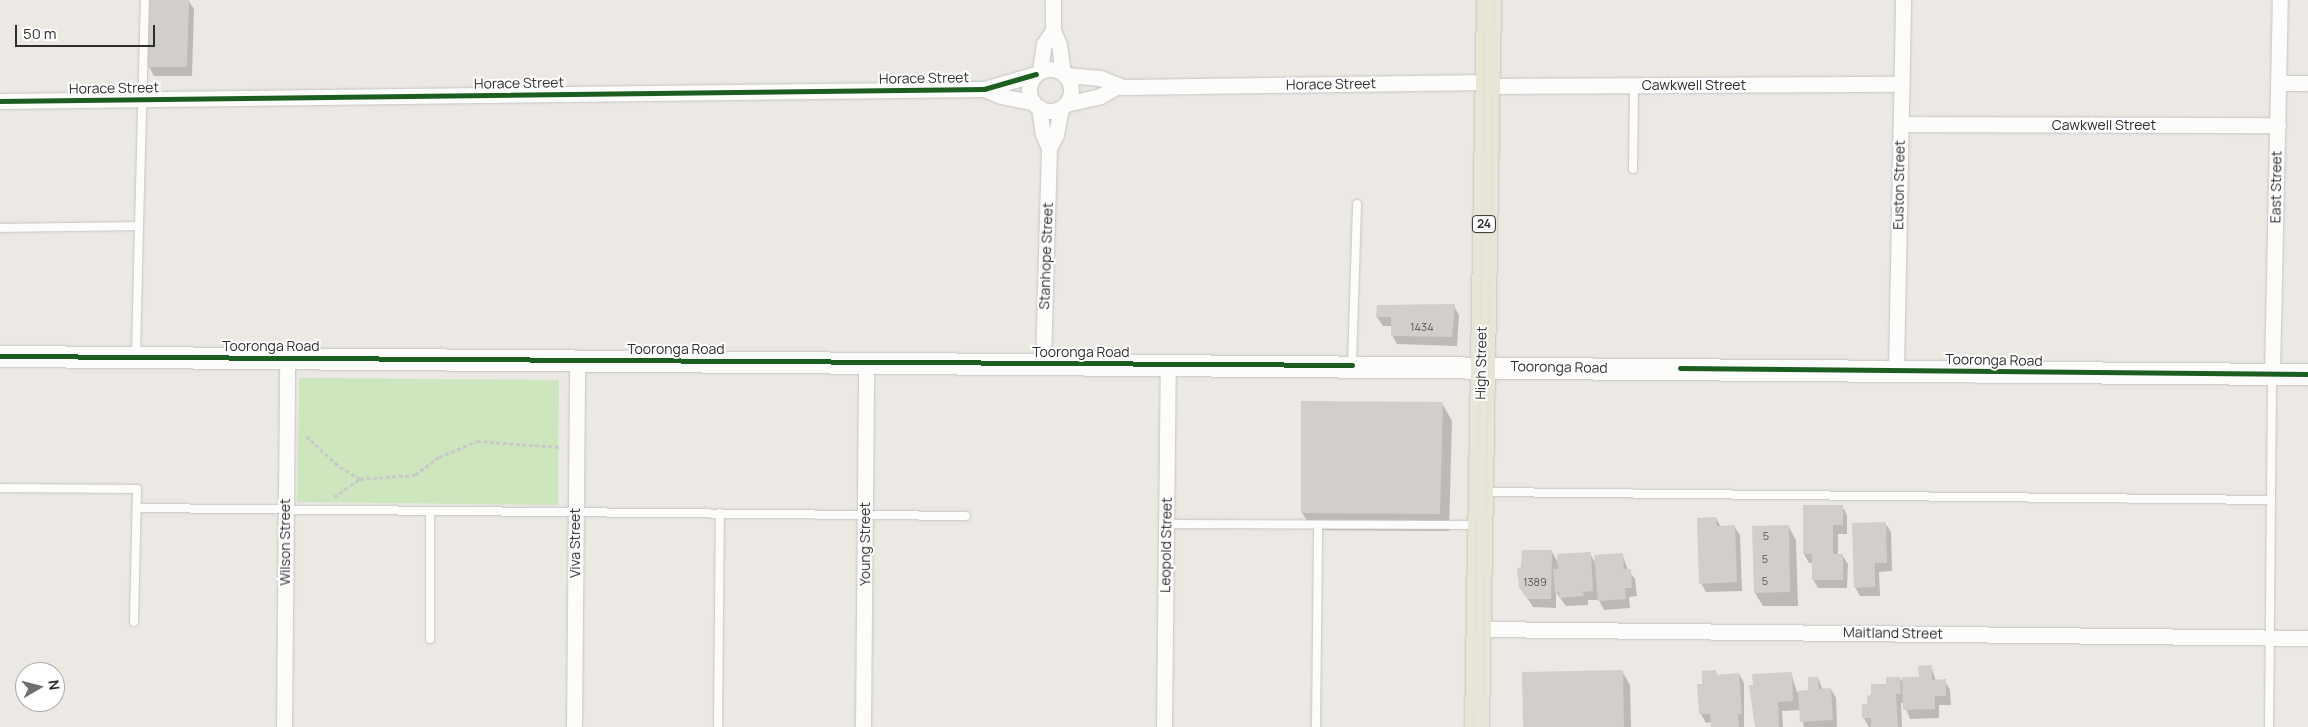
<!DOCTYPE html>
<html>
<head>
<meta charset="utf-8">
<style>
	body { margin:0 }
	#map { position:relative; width:2308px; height:727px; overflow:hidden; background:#ece8e4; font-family:Manrope,sans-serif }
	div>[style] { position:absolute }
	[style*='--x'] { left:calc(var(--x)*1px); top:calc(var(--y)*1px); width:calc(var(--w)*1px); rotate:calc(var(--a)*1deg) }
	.green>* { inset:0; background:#cee6be }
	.shadow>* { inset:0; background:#0003 }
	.building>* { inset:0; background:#d1cecb }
	.path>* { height:3px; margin-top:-1.5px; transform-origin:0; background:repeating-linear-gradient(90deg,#c9c9c8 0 4px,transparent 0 6.5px) }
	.roads { filter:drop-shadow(0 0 1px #c5c4c5) drop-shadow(0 0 1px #c5c4c5) }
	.lane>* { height:8px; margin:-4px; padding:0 4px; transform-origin:4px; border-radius:4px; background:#fcfcfb }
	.street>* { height:15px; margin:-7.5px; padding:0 7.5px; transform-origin:7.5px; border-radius:7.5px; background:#fcfcfb }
	.street>.ring { margin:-7.5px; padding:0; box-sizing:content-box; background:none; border:15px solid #fcfcfb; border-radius:50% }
	.secondary>* { height:21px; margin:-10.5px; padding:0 10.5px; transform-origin:10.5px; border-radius:10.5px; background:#fcfcfb }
	.primary>* { height:24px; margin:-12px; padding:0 12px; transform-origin:12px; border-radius:12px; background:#e8e4d6 }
	.tram>* { height:1px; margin:-0.5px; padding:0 0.5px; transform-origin:0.5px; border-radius:0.5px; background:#dfdfe1 }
	.cycleway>* { height:5px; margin:-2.5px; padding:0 2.5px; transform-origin:2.5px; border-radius:2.5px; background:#1b5e20 }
	span { translate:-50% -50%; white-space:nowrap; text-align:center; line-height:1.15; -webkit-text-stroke:4px #fff; paint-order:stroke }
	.number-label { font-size:11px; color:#585857 }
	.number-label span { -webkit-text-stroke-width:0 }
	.shield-label span { padding:1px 4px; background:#fff; border:1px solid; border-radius:4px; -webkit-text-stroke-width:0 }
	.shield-label { font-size:12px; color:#2e2e2e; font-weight:700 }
	.street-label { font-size:14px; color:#2e2e2e }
	.north { position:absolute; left:15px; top:662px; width:50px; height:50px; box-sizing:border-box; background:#fff; border:1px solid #ababab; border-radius:50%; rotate:82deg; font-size:14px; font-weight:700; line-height:20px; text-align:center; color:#2e2e2e }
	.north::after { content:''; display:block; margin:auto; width:18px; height:22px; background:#706f6e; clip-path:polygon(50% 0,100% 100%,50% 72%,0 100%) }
	.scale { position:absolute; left:15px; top:25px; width:140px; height:22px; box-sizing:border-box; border:2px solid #2e2e2e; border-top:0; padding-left:6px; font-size:15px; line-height:18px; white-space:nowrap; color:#2e2e2e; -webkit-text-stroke:4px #fff; paint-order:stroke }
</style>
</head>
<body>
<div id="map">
	<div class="green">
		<i style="clip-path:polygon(299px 378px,559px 380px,558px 505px,297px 502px)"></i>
	</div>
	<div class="shadow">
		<i style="clip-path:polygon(150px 0,188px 0,194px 9px,192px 76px,154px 76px,149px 67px)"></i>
		<i style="clip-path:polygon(1378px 306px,1454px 306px,1459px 315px,1457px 346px,1397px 344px,1392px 335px,1392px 326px,1383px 326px,1377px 317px)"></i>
		<i style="clip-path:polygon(1442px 403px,1452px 421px,1449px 531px,1313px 530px,1302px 513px)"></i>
		<i style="clip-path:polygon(1842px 506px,1847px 515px,1847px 534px,1838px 534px,1838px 555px,1842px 555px,1848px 564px,1847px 588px,1818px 588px,1813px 579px,1813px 563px,1809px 563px,1804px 554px)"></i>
		<i style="clip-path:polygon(1716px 518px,1721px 527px,1734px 526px,1740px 535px,1742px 591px,1706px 592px,1701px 583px)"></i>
		<i style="clip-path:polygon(1885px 523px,1891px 532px,1892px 571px,1879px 572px,1880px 596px,1860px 596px,1855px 587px)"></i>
		<i style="clip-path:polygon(1788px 526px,1796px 540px,1798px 606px,1763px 606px,1755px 593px)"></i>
		<i style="clip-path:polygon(1552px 552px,1559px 564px,1590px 554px,1596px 564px,1622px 554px,1628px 570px,1635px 579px,1637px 596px,1629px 597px,1630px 608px,1604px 610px,1599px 600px,1588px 600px,1588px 605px,1566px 606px,1556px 592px,1556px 608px,1533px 607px,1526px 596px)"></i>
		<i style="clip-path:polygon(1931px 666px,1936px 681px,1945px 681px,1950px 690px,1951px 705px,1939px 705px,1939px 718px,1910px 719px,1904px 703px,1901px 703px,1902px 727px,1869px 727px,1864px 718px,1868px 705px,1887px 685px,1900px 678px,1904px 685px,1920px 678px)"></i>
		<i style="clip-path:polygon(1622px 671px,1630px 685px,1631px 727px,1524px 727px)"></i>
		<i style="clip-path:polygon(1715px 671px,1718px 676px,1739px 674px,1744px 683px,1744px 727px,1712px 727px,1712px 722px,1706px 723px,1701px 714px,1704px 685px)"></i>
		<i style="clip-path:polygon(1791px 673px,1797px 692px,1810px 692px,1818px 678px,1823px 690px,1831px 689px,1836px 698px,1837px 727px,1804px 727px,1800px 710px,1782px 711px,1783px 727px,1755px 727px)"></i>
	</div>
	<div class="building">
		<i style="clip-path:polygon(149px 0,189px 0,187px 67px,147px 67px)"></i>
		<i style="clip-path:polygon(1455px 304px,1452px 337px,1391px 336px,1391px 317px,1376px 317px,1377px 305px)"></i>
		<i style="clip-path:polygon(1301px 401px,1443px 402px,1440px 514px,1301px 513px)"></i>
		<i style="clip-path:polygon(1803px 505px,1843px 505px,1843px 525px,1833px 525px,1833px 554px,1843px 554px,1843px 580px,1812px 580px,1812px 554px,1803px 554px)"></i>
		<i style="clip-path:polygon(1716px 517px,1717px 526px,1735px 525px,1737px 582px,1699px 584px,1697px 518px)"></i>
		<i style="clip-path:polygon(1886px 522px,1887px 563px,1875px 563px,1875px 587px,1854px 588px,1852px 523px)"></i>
		<i style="clip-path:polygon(1789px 525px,1790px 592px,1754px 593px,1752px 526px)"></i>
		<i style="clip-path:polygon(1522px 550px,1552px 550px,1551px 599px,1527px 599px,1519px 587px,1517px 569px,1521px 567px)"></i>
		<i style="clip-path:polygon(1591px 552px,1593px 591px,1583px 592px,1584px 596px,1560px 598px,1559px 592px,1555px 593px,1553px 569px,1558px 569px,1557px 554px)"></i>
		<i style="clip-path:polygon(1623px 553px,1624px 569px,1631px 569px,1632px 588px,1625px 588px,1626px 599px,1598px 601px,1594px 555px)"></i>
		<i style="clip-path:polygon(1932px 665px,1932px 680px,1946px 679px,1946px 696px,1935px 696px,1935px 709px,1903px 710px,1902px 677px,1919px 677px,1918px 666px)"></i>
		<i style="clip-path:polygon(1623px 670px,1624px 727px,1523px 727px,1522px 672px)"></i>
		<i style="clip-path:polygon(1716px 670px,1716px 675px,1739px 673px,1742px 714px,1738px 714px,1739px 727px,1711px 727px,1710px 714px,1699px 714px,1697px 684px,1702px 684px,1702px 671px)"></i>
		<i style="clip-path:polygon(1792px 672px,1793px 701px,1778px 702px,1779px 727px,1755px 727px,1749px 685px,1753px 685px,1752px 674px)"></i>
		<i style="clip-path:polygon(1808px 677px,1818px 677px,1819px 689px,1831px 688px,1833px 720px,1800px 722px,1798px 691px,1808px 690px)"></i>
		<i style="clip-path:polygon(1886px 677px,1900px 677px,1901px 694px,1896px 694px,1898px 727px,1871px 727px,1871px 718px,1862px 718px,1862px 704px,1867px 704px,1867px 696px,1871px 695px,1871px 684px,1886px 684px)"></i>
	</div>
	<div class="path">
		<i style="--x:306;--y:436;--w:46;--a:42.4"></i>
		<i style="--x:340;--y:467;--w:23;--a:31"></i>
		<i style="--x:360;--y:479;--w:55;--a:-4.2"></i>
		<i style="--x:415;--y:475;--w:30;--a:-37"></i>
		<i style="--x:439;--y:457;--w:41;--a:-22.8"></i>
		<i style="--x:477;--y:441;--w:83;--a:4.1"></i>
		<i style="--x:334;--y:497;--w:32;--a:-35"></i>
	</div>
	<div class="roads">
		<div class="lane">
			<i style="--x:1633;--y:169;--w:84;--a:-89.3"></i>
			<i style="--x:0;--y:228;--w:139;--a:-0.8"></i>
			<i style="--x:139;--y:226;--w:226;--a:-88.5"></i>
			<i style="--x:136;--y:356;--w:130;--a:-88.7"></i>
			<i style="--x:1352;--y:365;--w:161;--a:-88.2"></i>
			<i style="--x:0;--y:488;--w:137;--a:0.4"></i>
			<i style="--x:137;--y:489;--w:133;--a:91.3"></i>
			<i style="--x:1484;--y:492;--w:787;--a:0.58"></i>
			<i style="--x:137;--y:508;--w:829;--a:0.55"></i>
			<i style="--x:1166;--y:524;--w:313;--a:0.2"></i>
			<i style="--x:430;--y:639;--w:128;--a:-90"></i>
			<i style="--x:718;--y:727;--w:214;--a:-89.5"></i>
			<i style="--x:1316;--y:727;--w:202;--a:-89.4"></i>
			<i style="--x:2269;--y:727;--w:353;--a:-89.5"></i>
		</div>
		<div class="street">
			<i style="--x:1053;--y:0;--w:30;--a:90"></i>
			<i style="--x:1053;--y:30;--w:16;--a:68"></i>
			<i style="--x:1059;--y:45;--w:27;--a:82"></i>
			<i class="ring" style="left:1029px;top:69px;width:27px;height:27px"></i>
			<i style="--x:1040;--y:71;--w:27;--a:-82"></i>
			<i style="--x:1044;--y:44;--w:17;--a:-57"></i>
			<i style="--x:1066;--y:75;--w:34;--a:5"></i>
			<i style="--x:1100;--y:78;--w:25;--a:21"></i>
			<i style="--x:1123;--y:87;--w:364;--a:-0.8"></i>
			<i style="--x:2279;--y:83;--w:29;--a:0"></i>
			<i style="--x:1487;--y:86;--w:414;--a:-0.3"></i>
			<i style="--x:984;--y:89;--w:18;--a:22"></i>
			<i style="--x:1001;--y:96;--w:33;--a:11"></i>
			<i style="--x:0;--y:101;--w:984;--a:-0.7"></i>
			<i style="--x:984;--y:89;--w:54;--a:-16.1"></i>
			<i style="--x:1066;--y:104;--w:35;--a:-13"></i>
			<i style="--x:1100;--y:96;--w:18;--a:-29"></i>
			<i style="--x:1039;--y:107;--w:27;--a:82"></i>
			<i style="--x:1043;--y:134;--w:15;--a:67"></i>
			<i style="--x:1901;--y:124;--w:377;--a:0.2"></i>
			<i style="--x:1043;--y:363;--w:215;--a:-88.4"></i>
			<i style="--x:1049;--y:148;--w:16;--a:-63"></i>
			<i style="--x:1056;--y:134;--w:26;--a:-79"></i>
			<i style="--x:1896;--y:370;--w:370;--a:-88.9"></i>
			<i style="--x:2272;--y:374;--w:374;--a:-88.8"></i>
			<i style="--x:1478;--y:629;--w:830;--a:0.62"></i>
			<i style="--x:284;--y:727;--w:370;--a:-89.5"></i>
			<i style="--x:574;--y:727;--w:368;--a:-89.5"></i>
			<i style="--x:863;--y:727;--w:365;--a:-89.5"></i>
			<i style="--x:1164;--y:727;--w:363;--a:-89.4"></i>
		</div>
		<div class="secondary">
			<i style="--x:0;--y:356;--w:2308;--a:0.45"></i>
		</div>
		<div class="primary">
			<i style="--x:1477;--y:727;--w:727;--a:-89.05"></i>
		</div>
	</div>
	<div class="tram">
		<i style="--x:1473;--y:727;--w:727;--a:-89.05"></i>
		<i style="--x:1482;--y:727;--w:727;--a:-89.05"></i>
	</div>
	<div class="cycleway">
		<i style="--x:0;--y:101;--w:984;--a:-0.7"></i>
		<i style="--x:984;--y:89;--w:54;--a:-16.1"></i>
		<i style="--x:0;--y:356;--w:1352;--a:0.38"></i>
		<i style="--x:1680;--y:368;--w:628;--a:0.55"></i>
	</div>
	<div class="number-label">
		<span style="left:1422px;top:327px">1434</span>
		<span style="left:1766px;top:536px">5</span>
		<span style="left:1765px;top:559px">5</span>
		<span style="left:1765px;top:581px">5</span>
		<span style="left:1535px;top:582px">1389</span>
	</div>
	<div class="shield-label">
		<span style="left:1484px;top:224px">24</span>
	</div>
	<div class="street-label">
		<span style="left:924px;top:78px;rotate:-1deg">Horace Street</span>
		<span style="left:519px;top:83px;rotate:-1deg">Horace Street</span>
		<span style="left:1331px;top:84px;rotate:-1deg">Horace Street</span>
		<span style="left:1694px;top:85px">Cawkwell Street</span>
		<span style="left:114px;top:88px;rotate:-1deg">Horace Street</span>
		<span style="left:2104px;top:125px">Cawkwell Street</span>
		<span style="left:1899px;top:185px;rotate:-89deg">Euston Street</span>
		<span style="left:2276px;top:187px;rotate:-89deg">East Street</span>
		<span style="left:1046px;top:256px;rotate:-88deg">Stanhope Street</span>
		<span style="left:271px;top:346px">Tooronga Road</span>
		<span style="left:676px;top:349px">Tooronga Road</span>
		<span style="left:1081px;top:352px">Tooronga Road</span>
		<span style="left:1994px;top:360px;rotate:1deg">Tooronga Road</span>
		<span style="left:1481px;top:363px;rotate:-89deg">High Street</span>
		<span style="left:1559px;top:367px;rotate:1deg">Tooronga Road</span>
		<span style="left:285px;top:542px;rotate:-90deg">Wilson Street</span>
		<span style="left:575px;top:543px;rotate:-90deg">Viva Street</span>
		<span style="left:865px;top:544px;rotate:-90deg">Young Street</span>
		<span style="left:1166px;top:545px;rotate:-89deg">Leopold Street</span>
		<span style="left:1893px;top:633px;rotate:1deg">Maitland Street</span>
	</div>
	<div class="north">N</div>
	<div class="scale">50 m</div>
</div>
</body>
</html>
